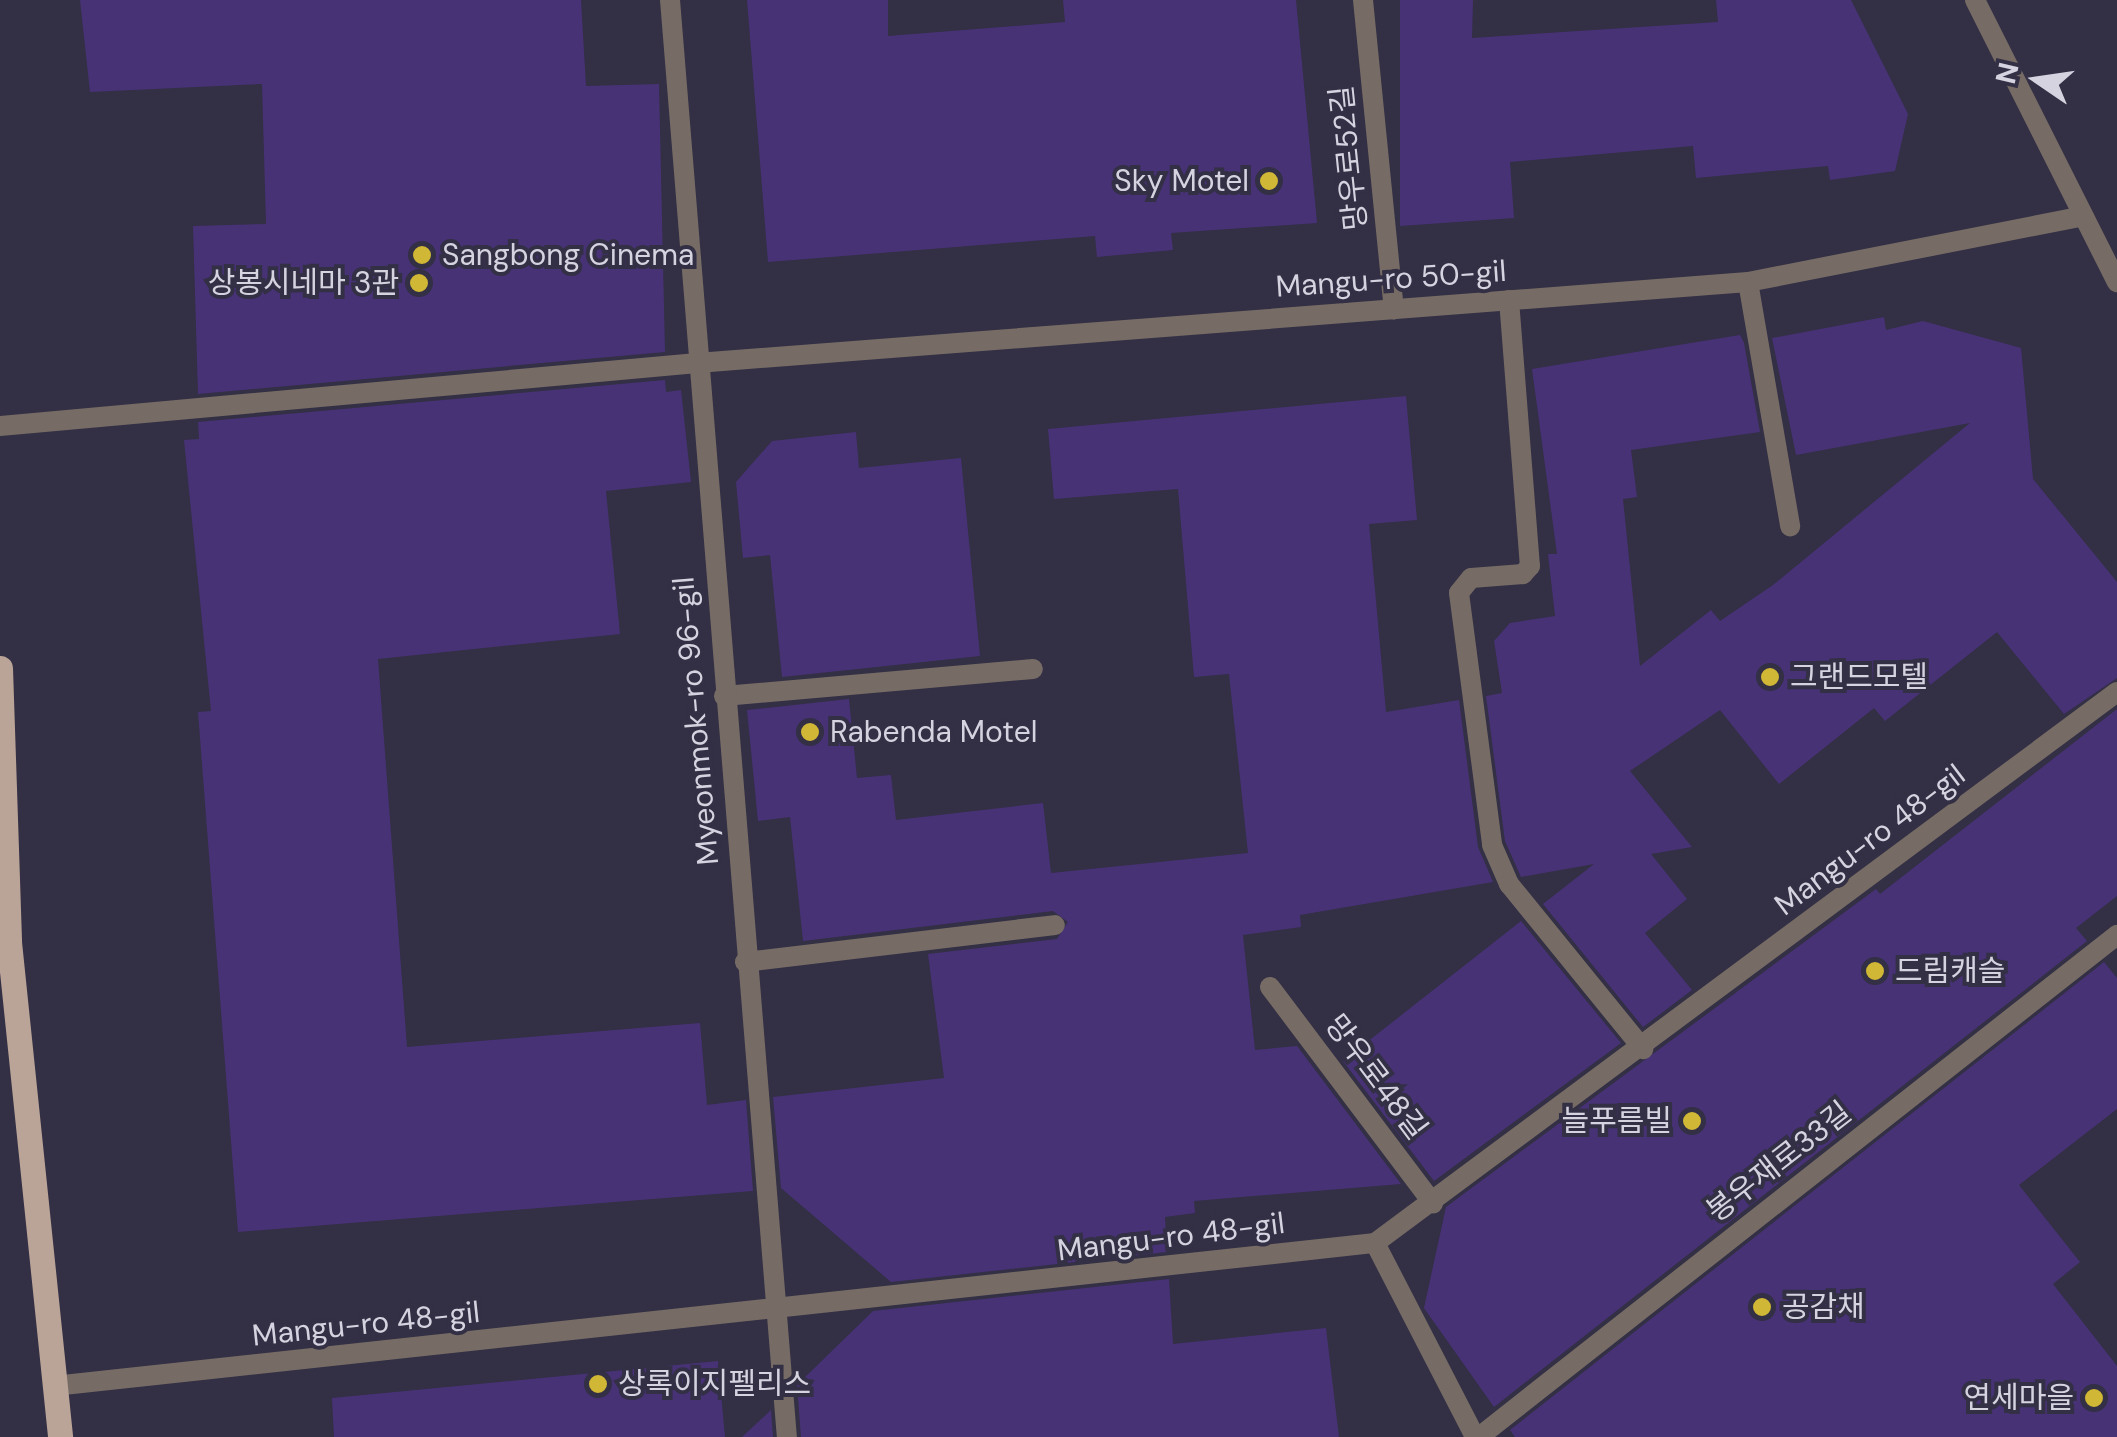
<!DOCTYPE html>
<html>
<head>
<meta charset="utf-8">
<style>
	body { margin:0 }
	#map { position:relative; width:2117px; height:1437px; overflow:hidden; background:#332f44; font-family:"DM Sans","Noto Sans KR",sans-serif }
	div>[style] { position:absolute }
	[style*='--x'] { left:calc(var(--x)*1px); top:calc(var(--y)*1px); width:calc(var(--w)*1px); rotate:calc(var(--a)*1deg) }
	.building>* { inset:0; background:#473276 }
	.service>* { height:20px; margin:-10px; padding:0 10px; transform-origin:10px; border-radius:10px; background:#766c65 }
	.minor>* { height:20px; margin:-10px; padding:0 10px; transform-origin:10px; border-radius:10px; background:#766c65 }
	.tertiary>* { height:20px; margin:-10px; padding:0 10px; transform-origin:10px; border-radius:10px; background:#766c65 }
	.primary>* { height:25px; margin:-12.5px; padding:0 12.5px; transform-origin:12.5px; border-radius:12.5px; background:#baa497 }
	.dots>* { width:28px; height:28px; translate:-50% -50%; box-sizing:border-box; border:5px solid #332f44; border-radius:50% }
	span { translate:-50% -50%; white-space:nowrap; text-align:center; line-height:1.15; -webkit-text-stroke:8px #332f44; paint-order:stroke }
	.street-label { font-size:30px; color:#d5d3e0 }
	.poi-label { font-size:30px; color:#d5d3e0 }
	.right { translate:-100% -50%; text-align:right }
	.left { translate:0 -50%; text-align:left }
	.north { position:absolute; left:1987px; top:30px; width:100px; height:100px; -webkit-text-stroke:8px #332f44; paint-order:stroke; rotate:283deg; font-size:28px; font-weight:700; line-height:40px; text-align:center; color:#d5d3e0 }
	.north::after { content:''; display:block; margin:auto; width:35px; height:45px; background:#d5d3e0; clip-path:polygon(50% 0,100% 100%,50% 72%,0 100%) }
</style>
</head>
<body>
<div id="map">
	<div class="building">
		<i style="clip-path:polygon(80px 0,581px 0,586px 86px,659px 84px,665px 352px,198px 394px,193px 226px,266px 224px,262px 84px,90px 92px)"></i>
		<i style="clip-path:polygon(747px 0,888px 0,888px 36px,1065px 22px,1063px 0,1296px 0,1317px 223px,1171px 233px,1173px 250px,1097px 257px,1095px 236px,768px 262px)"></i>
		<i style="clip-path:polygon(1400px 0,1473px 0,1472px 38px,1718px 22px,1716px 0,1851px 0,1908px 114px,1895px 171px,1830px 180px,1828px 166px,1696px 178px,1693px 146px,1510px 162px,1514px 218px,1400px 226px)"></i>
		<i style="clip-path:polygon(1884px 317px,1886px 330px,1923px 321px,2021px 348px,2033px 479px,2117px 582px,2117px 678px,2064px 714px,1997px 632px,1885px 721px,1874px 708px,1779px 784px,1720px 710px,1630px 771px,1692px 847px,1651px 854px,1687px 899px,1645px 933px,1692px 990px,1643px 1027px,1543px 904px,1594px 864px,1521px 877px,1505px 841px,1486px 696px,1502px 693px,1494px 641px,1510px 623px,1555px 616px,1548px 554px,1557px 554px,1532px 369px,1740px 335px,1744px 343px,1760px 432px,1631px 450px,1637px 497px,1623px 499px,1640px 666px,1711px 610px,1720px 621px,1773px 585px,1970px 423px,1796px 455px,1772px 338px)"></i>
		<i style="clip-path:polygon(665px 380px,666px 392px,681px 390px,691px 482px,606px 491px,620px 634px,378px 659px,407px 1047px,700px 1023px,707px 1105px,746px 1100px,753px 1191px,238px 1232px,198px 712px,211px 711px,184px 440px,199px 439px,198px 422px)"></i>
		<i style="clip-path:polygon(1406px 396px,1417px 520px,1369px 524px,1386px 712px,1459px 700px,1478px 847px,1493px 882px,1300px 915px,1301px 927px,1243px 935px,1255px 1050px,1297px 1046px,1401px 1184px,1194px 1201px,1195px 1213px,1165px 1217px,1167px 1252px,891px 1282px,781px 1188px,773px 1097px,944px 1078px,928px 954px,1057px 939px,1068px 922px,1053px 911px,803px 941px,790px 817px,758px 821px,747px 710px,849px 699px,857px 778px,891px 775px,896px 820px,1043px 803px,1051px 873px,1248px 853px,1229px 674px,1194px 677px,1178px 489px,1054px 499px,1048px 429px)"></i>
		<i style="clip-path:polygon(856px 432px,859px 468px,961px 458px,980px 656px,782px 677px,770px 555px,743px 558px,736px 482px,772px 441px)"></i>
		<i style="clip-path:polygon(2117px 709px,2117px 896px,2076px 928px,2087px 941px,1494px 1407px,1424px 1308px,1446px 1207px,1876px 889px,1880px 894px)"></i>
		<i style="clip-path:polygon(1521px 921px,1621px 1043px,1434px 1181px,1343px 1061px)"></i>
		<i style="clip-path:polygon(2104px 962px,2117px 978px,2117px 1109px,2019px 1185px,2080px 1262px,2053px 1284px,2117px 1366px,2117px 1437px,1515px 1437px,1510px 1430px)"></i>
		<i style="clip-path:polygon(1169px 1279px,1173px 1344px,1326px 1328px,1339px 1437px,801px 1437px,797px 1385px,873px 1311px)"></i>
		<i style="clip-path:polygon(718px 1361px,725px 1437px,334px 1437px,332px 1398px)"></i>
		<i style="clip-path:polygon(771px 1410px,773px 1437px,742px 1437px)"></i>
	</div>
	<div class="service">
		<i style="--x:1509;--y:300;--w:267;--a:85.5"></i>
		<i style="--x:1530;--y:566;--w:11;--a:131"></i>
		<i style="--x:1523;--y:574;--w:52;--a:175.6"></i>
		<i style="--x:1471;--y:578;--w:19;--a:129"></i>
		<i style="--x:1459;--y:593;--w:254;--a:82.5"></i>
		<i style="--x:1492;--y:845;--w:43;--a:66.4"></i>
		<i style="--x:1509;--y:884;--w:213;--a:50.9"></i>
		<i style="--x:724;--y:696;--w:310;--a:-5"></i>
		<i style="--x:745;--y:962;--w:312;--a:-6.8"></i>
		<i style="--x:1270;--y:987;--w:271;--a:53"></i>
	</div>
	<div class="minor">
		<i style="--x:670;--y:0;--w:1442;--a:85.35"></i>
		<i style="--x:1363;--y:0;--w:311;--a:84.3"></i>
		<i style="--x:1748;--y:282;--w:248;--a:80.2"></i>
		<i style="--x:0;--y:426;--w:700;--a:-5.16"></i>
		<i style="--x:697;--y:363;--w:1054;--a:-4.41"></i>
		<i style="--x:1748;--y:282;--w:342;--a:-11.1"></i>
		<i style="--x:1375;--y:1243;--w:218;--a:62.7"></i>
		<i style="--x:54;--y:1386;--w:1329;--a:-6.18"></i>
		<i style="--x:1375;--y:1243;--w:924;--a:-36.6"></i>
		<i style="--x:1479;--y:1437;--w:812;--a:-38.2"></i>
	</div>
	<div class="tertiary">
		<i style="--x:1975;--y:0;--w:316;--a:63.3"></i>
	</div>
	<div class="primary">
		<i style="--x:0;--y:668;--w:274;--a:88.1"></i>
		<i style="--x:9;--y:942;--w:498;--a:84.1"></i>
	</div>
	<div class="dots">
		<i style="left:1269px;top:181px;background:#d1b736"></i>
		<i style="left:422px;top:255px;background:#d1b736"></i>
		<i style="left:419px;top:283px;background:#d1b736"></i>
		<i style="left:1770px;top:677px;background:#d1b736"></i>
		<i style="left:810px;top:732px;background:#d1b736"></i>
		<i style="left:1875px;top:971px;background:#d1b736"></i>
		<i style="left:1692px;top:1121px;background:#d1b736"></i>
		<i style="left:1762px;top:1307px;background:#d1b736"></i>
		<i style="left:598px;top:1384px;background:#d1b736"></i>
		<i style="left:2094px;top:1398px;background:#d1b736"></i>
	</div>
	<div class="street-label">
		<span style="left:1349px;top:158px;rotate:-96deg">망우로52길</span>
		<span style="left:1391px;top:279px;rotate:-4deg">Mangu-ro 50-gil</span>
		<span style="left:696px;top:721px;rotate:-95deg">Myeonmok-ro 96-gil</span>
		<span style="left:1870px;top:840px;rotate:-37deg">Mangu-ro 48-gil</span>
		<span style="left:1376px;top:1077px;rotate:53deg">망우로48길</span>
		<span style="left:1779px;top:1162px;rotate:-38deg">봉우재로33길</span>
		<span style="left:1171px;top:1237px;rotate:-7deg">Mangu-ro 48-gil</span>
		<span style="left:366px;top:1324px;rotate:-6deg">Mangu-ro 48-gil</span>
	</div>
	<div class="poi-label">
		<span class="right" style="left:1249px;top:181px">Sky Motel</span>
		<span class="left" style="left:442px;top:255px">Sangbong Cinema</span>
		<span class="right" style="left:399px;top:283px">상봉시네마 3관</span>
		<span class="left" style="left:1790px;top:677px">그랜드모텔</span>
		<span class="left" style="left:830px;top:732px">Rabenda Motel</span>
		<span class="left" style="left:1895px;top:971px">드림캐슬</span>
		<span class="right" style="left:1672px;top:1121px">늘푸름빌</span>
		<span class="left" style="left:1782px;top:1307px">공감채</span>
		<span class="left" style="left:618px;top:1384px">상록이지펠리스</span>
		<span class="right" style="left:2074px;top:1398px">연세마을</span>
	</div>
	<div class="north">N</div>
</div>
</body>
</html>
